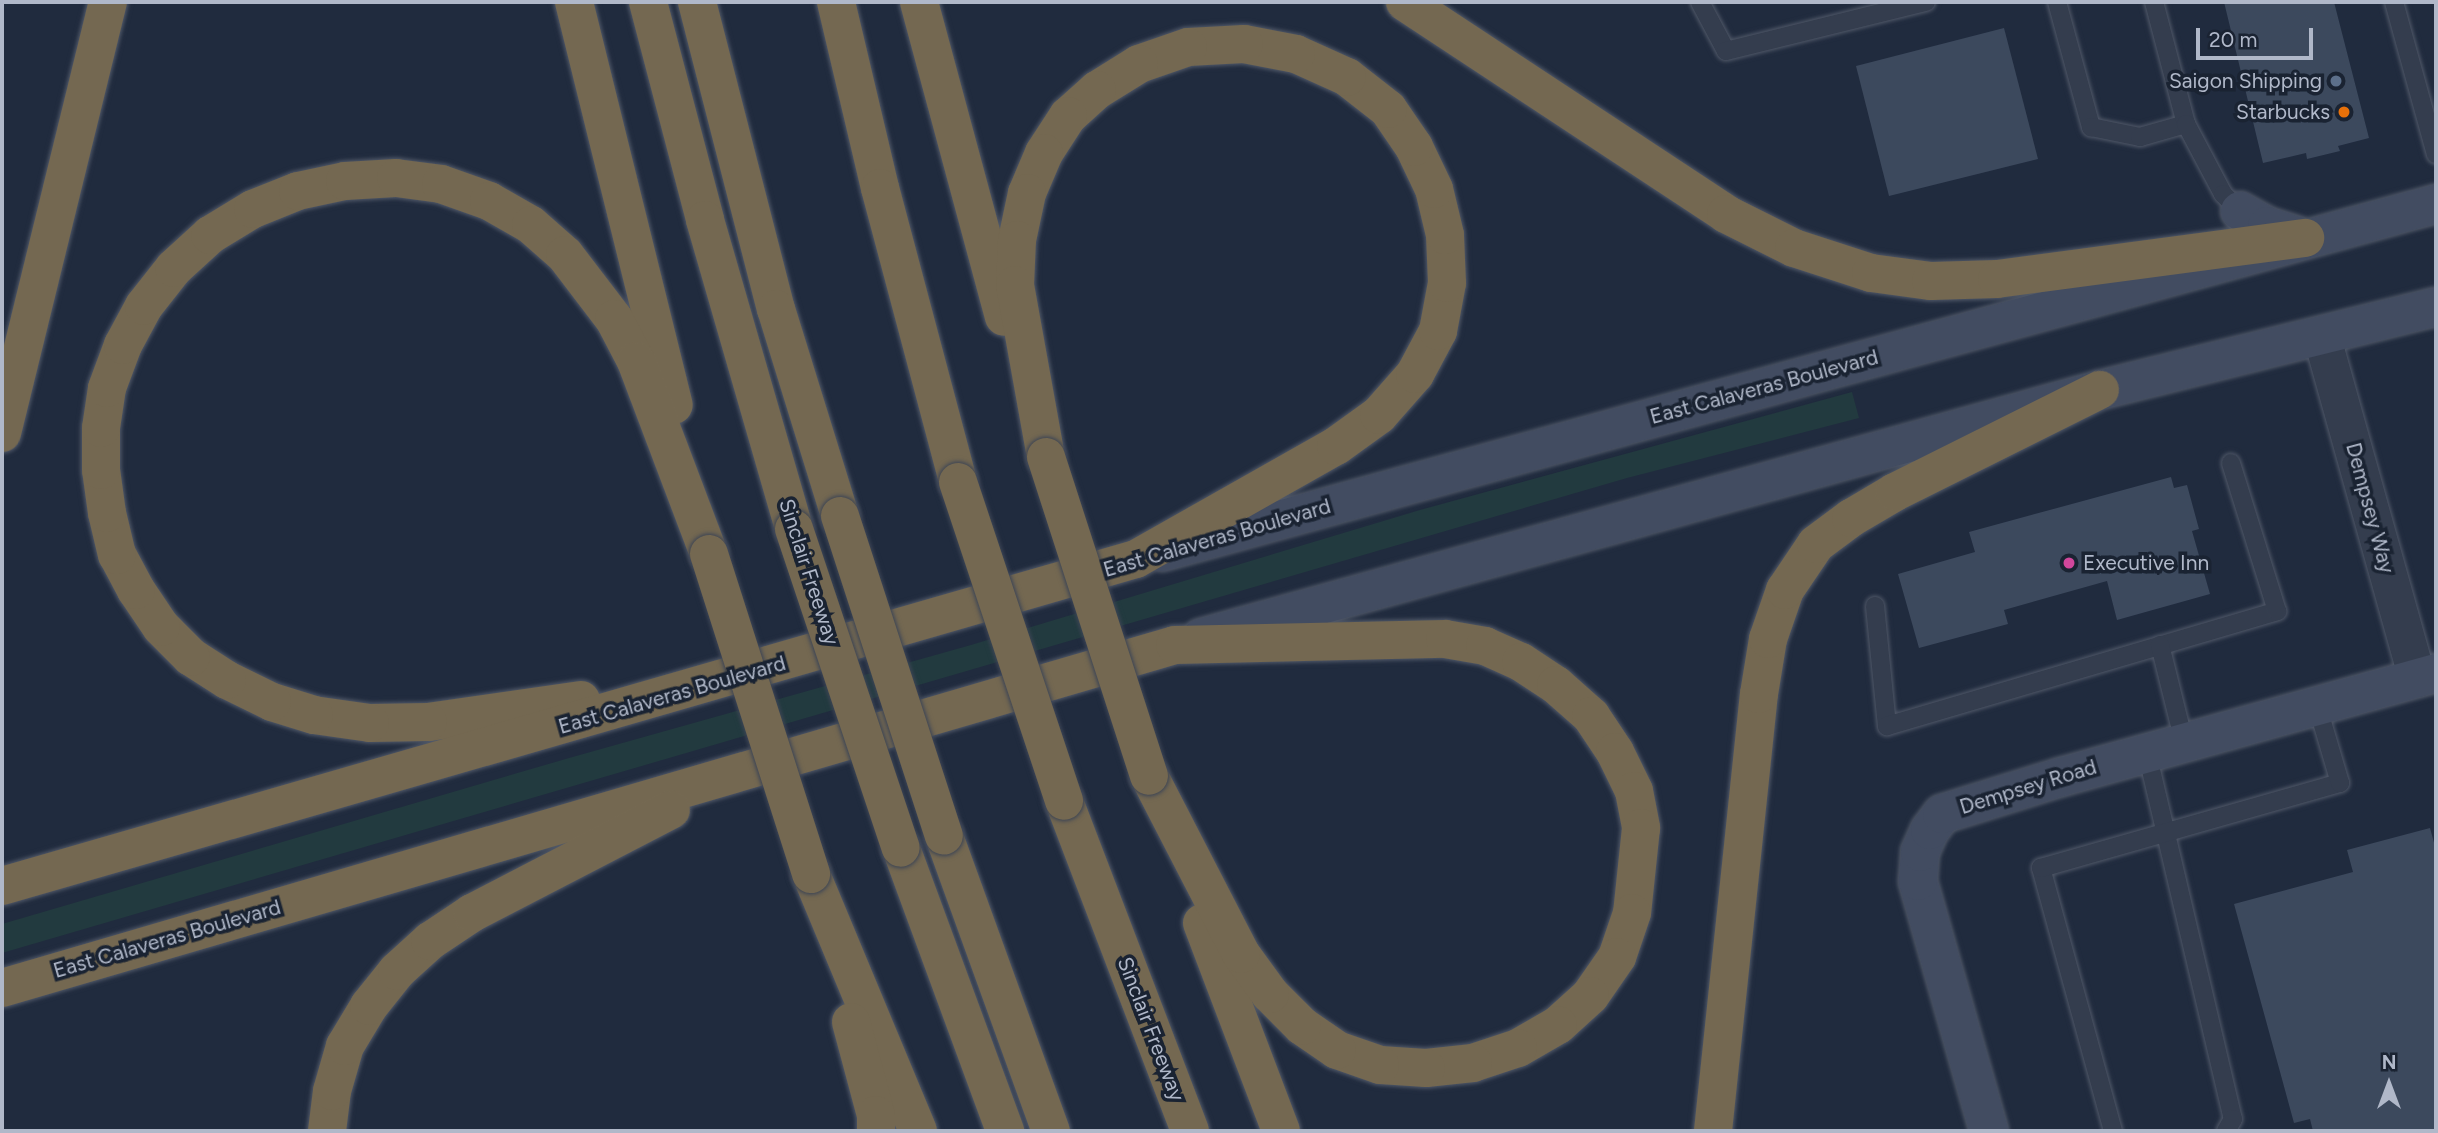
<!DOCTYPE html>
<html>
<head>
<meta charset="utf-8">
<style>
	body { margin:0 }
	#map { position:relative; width:2438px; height:1133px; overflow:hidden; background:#202b3e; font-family:Figtree,sans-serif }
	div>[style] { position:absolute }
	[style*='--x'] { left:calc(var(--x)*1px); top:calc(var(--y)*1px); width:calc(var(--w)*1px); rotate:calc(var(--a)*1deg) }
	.green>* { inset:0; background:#223a3f }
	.building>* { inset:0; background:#3c495d }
	.roads { filter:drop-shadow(0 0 2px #505868) drop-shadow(0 0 2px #505868) }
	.lane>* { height:18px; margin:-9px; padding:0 9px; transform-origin:9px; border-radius:9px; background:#343d4e }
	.street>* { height:37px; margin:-18.5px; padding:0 18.5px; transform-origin:18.5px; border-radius:18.5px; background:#343d4e }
	.secondary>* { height:38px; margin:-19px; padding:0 19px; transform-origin:19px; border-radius:19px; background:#424c61 }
	.highway>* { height:38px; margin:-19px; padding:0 19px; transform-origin:19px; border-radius:19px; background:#746851 }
	.bridges { filter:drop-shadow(0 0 2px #3d4555) drop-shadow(0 0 2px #3d4555) }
	.highway-bridge>* { height:38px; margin:-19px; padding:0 19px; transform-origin:19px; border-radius:19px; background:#746851 }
	.dots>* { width:19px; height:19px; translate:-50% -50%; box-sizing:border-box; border:4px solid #1a2332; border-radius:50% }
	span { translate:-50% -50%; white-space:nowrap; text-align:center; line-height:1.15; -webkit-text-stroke:7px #1a2332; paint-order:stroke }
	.poi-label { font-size:21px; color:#b0b8c9 }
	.right { translate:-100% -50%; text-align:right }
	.left { translate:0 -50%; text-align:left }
	.street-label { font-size:21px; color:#b0b8c9 }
	.frame { position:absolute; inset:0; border:4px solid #b0b8c9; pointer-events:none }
	.north { position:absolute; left:2354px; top:1049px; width:70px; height:70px; -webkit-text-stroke:5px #1a2332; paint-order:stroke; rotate:0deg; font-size:19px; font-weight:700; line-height:28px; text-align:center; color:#b0b8c9 }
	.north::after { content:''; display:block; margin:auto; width:24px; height:32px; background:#b0b8c9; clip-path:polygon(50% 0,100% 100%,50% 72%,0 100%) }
	.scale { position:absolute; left:2196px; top:28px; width:117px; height:32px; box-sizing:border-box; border:4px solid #b0b8c9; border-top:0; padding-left:9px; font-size:21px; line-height:24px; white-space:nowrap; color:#b0b8c9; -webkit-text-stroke:5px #1a2332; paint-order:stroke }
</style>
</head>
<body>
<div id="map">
	<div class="green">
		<i style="clip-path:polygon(1852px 392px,1859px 418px,1627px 478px,2px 953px,2px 924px,569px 758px,971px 645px,1420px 510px)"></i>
	</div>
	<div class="building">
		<i style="clip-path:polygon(2224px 2px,2334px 2px,2369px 138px,2338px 146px,2340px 151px,2307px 159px,2306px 153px,2263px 163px)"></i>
		<i style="clip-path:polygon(2004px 28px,2038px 159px,1889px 196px,1856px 66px)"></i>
		<i style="clip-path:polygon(2171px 477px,2174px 488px,2187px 485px,2199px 529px,2192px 531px,2210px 594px,2117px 620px,2107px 581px,2004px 610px,2008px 624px,1919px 648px,1898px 574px,1975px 552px,1969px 532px)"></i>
		<i style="clip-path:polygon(2430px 828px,2436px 850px,2436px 1131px,2313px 1131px,2310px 1119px,2294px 1123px,2234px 904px,2353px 872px,2347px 850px)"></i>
	</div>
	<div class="roads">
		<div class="lane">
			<i style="--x:1700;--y:2;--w:55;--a:62"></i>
			<i style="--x:1726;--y:51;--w:206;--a:-13.8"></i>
			<i style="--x:2057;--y:2;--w:130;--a:74.8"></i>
			<i style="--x:2091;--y:127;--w:50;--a:11.5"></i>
			<i style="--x:2140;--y:137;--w:48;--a:-15.8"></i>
			<i style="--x:2154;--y:2;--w:126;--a:75.3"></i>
			<i style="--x:2186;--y:124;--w:79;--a:62.1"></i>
			<i style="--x:2223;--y:194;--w:24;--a:45"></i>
			<i style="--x:2394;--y:2;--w:158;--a:74.6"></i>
			<i style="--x:1875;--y:606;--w:121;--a:84.3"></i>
			<i style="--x:1887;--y:726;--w:407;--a:-16.4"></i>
			<i style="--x:2277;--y:611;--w:155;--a:-107.3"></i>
			<i style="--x:2160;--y:645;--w:100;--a:76.1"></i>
			<i style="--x:2147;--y:753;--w:376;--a:76.8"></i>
			<i style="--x:2233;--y:1119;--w:14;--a:120"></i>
			<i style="--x:2113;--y:1131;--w:273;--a:-105.3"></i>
			<i style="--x:2041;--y:868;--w:311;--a:-15.9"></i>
			<i style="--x:2340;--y:783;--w:81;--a:-106.4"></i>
		</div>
		<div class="street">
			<i style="--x:2322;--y:338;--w:353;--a:74.4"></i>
		</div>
		<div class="secondary">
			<i style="--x:2240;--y:211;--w:31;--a:29"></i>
			<i style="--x:2267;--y:226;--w:40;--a:18"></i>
			<i style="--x:1162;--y:552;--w:1321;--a:-15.28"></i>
			<i style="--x:1201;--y:638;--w:933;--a:-15.42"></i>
			<i style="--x:2100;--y:390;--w:346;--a:-13.9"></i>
			<i style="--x:1989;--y:1131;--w:260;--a:-105.9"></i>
			<i style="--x:1918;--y:881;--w:29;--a:-86"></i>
			<i style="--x:1920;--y:852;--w:24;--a:-66"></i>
			<i style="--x:1930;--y:830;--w:20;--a:-53"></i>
			<i style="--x:1942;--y:814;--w:125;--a:-17.3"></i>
			<i style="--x:2061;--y:777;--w:389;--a:-15.5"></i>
		</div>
		<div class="highway">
			<i style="--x:574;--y:2;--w:415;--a:76.1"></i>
			<i style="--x:648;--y:2;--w:225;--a:75.3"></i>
			<i style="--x:705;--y:220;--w:322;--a:73.9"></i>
			<i style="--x:697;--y:2;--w:317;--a:75.6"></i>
			<i style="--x:776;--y:309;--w:217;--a:72.8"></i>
			<i style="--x:836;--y:2;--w:191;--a:76.7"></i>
			<i style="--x:880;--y:188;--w:304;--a:75.1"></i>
			<i style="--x:919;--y:2;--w:326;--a:74.9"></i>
			<i style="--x:1405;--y:2;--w:385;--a:33.4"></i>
			<i style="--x:1726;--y:214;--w:76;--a:26.6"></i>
			<i style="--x:1794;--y:248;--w:81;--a:18"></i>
			<i style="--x:1871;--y:273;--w:61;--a:7.6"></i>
			<i style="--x:1931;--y:281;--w:66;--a:-1.7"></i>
			<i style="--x:1997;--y:279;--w:311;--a:-7.6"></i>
			<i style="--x:2;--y:433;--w:444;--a:-76.2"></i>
			<i style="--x:581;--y:700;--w:155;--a:171.8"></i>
			<i style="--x:428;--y:722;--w:58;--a:179"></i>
			<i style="--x:370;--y:723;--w:57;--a:-171.9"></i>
			<i style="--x:314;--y:715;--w:44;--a:-162.8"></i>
			<i style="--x:272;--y:702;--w:50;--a:-153.9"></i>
			<i style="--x:227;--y:680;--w:43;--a:-147.4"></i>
			<i style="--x:191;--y:657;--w:42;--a:-135"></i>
			<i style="--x:161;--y:627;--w:45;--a:-124"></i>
			<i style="--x:136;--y:590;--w:40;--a:-118"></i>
			<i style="--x:117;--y:555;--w:43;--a:-103.4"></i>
			<i style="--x:107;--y:513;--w:43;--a:-97.9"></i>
			<i style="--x:101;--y:470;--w:42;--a:-90"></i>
			<i style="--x:101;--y:428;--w:40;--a:-81.5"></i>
			<i style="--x:107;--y:388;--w:46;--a:-69.6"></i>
			<i style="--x:123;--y:345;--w:44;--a:-61.7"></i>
			<i style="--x:144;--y:306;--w:48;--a:-51.7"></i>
			<i style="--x:174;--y:268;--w:49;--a:-42.5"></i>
			<i style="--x:210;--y:235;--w:50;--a:-31.2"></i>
			<i style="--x:253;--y:209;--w:48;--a:-21.8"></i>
			<i style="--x:298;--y:191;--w:48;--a:-12"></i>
			<i style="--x:345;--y:181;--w:51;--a:-3.4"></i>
			<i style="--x:396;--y:178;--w:45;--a:7.6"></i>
			<i style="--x:441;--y:184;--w:51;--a:19.5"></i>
			<i style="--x:489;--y:201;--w:48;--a:29.7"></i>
			<i style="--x:531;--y:225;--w:45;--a:41.4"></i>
			<i style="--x:565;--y:255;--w:81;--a:52.6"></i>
			<i style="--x:614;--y:319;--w:47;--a:62.4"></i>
			<i style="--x:636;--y:361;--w:206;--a:69.3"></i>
			<i style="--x:1064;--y:801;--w:353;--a:69.1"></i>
			<i style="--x:944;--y:836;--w:314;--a:70.1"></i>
			<i style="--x:901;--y:848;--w:302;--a:69.8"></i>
			<i style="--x:811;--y:874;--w:278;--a:67.4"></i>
			<i style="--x:2;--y:886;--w:1180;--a:-16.09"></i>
			<i style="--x:1136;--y:559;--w:230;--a:-29.5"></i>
			<i style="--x:1336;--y:446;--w:53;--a:-35.8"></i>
			<i style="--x:1379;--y:415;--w:55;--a:-48.7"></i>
			<i style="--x:1415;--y:374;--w:49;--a:-61.9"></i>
			<i style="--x:1438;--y:331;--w:49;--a:-79.4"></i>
			<i style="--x:1447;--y:283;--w:48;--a:-92.4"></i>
			<i style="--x:1445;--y:235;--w:47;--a:-103.4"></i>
			<i style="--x:1434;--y:189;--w:47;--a:-115.5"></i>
			<i style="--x:1414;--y:147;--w:46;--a:-124.4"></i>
			<i style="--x:1388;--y:109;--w:52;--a:-142"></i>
			<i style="--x:1347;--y:77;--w:56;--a:-155.7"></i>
			<i style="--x:1296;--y:54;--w:53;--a:-169.1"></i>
			<i style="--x:1244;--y:44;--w:56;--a:176.9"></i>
			<i style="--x:1188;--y:47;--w:52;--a:160.9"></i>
			<i style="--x:1139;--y:64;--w:49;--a:148.2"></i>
			<i style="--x:1097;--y:90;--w:39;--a:138"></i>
			<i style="--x:1068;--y:116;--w:44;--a:123"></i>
			<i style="--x:1044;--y:153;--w:43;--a:113"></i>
			<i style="--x:1027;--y:193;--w:48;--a:102"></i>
			<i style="--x:1017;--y:240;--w:45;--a:92.5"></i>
			<i style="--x:1015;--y:285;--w:175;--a:79.8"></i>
			<i style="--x:1202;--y:923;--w:222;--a:69.2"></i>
			<i style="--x:2;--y:988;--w:1222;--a:-16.3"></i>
			<i style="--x:1175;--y:645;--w:270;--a:-1.3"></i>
			<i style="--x:1445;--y:639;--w:41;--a:9.9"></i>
			<i style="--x:1485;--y:646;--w:39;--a:24"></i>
			<i style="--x:1521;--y:662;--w:42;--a:33.3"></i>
			<i style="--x:1556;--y:685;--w:47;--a:41.5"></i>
			<i style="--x:1591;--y:716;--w:43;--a:56.3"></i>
			<i style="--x:1615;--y:752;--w:43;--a:64"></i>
			<i style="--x:1634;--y:791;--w:38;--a:79"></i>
			<i style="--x:1641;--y:828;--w:85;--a:96"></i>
			<i style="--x:1632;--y:913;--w:46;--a:108.8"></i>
			<i style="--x:1617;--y:957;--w:47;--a:124.7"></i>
			<i style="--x:1590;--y:996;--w:43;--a:137.8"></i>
			<i style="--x:1558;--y:1025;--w:46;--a:150.1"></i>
			<i style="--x:1518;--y:1048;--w:47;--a:161.6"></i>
			<i style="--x:1473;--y:1063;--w:47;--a:173.9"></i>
			<i style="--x:1426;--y:1068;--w:46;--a:-176.3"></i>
			<i style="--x:1380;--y:1065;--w:46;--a:-160.8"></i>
			<i style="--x:1337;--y:1050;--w:42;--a:-145.6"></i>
			<i style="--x:1302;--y:1026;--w:45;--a:-135"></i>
			<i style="--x:1270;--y:994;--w:49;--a:-125.9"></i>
			<i style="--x:1241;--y:954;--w:200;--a:-117.3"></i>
			<i style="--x:851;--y:1022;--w:96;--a:75"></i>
			<i style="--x:876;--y:1115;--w:16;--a:90"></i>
			<i style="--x:327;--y:1131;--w:40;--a:-82.9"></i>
			<i style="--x:332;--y:1091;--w:47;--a:-73.9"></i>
			<i style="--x:345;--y:1046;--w:47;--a:-59"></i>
			<i style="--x:369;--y:1006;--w:45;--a:-51.3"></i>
			<i style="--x:397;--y:971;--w:45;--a:-42.3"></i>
			<i style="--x:430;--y:941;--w:50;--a:-33.7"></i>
			<i style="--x:472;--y:913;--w:224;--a:-27.4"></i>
			<i style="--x:1713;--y:1131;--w:439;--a:-84"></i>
			<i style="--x:1759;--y:694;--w:56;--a:-80.7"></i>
			<i style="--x:1768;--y:639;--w:52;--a:-70.9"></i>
			<i style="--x:1785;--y:590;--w:55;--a:-56"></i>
			<i style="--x:1816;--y:544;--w:44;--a:-36.6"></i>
			<i style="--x:1851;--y:518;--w:51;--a:-30.6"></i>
			<i style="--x:1895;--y:492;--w:229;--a:-26.5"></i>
		</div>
	</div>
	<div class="bridges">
		<div class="highway-bridge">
			<i style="--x:1046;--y:457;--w:335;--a:72.1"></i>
			<i style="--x:958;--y:482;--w:336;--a:71.6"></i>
			<i style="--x:840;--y:516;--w:336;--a:72"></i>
			<i style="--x:794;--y:529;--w:336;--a:71.5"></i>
			<i style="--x:709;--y:554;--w:336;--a:72.3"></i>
		</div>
	</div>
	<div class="dots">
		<i style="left:2336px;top:81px;background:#5c6f8a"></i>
		<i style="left:2344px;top:112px;background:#e8710a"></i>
		<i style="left:2069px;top:563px;background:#d1479c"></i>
	</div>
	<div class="poi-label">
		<span class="right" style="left:2322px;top:81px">Saigon Shipping</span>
		<span class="right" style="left:2330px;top:112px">Starbucks</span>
		<span class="left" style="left:2083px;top:563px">Executive Inn</span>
	</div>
	<div class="street-label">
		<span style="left:1764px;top:387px;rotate:-15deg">East Calaveras Boulevard</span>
		<span style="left:2370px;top:508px;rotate:75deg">Dempsey Way</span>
		<span style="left:1217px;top:538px;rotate:-16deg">East Calaveras Boulevard</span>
		<span style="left:809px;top:572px;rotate:72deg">Sinclair Freeway</span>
		<span style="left:672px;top:695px;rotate:-16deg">East Calaveras Boulevard</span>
		<span style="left:2028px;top:787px;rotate:-17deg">Dempsey Road</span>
		<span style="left:167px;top:939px;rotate:-16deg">East Calaveras Boulevard</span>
		<span style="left:1151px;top:1029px;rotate:69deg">Sinclair Freeway</span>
	</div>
	<div class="frame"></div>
	<div class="north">N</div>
	<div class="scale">20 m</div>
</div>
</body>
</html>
